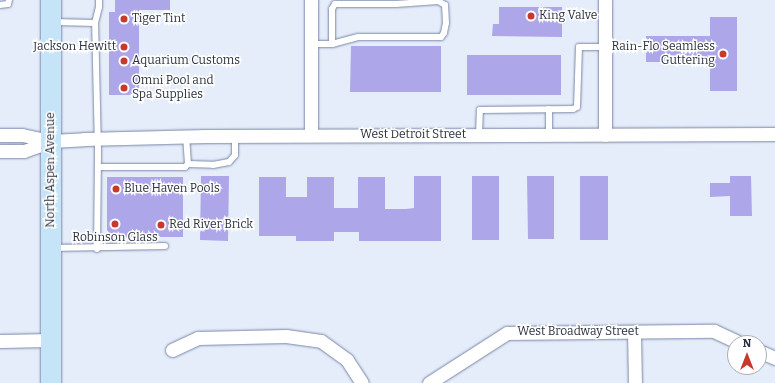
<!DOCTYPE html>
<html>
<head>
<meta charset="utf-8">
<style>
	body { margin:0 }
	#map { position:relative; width:775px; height:383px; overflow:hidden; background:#e5ecfa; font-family:Bitter,serif }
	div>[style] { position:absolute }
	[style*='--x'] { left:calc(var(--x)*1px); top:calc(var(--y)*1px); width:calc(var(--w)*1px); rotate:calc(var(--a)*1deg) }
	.building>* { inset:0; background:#ada7ea }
	.roads { filter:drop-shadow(0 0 1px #7787a5) drop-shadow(0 0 1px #7787a5) }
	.service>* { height:6px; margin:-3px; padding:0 3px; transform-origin:3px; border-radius:3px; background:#fff }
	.minor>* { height:13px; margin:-6.5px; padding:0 6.5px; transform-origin:6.5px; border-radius:6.5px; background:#fff }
	.primary>* { height:20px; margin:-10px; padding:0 10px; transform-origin:10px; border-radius:10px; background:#c5e4f8 }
	.dots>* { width:11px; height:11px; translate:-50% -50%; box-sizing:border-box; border:2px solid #fff; border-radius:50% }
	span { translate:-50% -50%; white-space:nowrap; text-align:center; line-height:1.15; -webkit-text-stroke:3px #fff; paint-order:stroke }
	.poi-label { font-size:12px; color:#2b313e }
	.left { translate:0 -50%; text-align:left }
	.right { translate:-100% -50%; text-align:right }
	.street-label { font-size:12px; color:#2b313e }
	.north { position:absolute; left:727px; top:335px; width:40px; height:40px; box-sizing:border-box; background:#fff; border:1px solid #aaadb2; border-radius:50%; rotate:0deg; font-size:11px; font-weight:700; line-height:16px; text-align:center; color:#2b313e }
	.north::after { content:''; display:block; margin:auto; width:14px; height:18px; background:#c6392c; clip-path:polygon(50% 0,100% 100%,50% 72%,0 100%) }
</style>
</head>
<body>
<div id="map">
	<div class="building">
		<i style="clip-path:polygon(115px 0,170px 0,170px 10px,139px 10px,139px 95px,109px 95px,109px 12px,115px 12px)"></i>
		<i style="clip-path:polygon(499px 7px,562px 7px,562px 37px,492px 36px,493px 24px,499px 24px)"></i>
		<i style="clip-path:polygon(710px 17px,737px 17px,737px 91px,710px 91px,710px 62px,646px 62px,646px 36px,710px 36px)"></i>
		<i style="clip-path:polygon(351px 46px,441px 46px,441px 92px,350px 92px)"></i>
		<i style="clip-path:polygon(467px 55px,561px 55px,561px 95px,467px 95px)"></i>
		<i style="clip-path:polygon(201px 176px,229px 176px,228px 241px,200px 240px)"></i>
		<i style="clip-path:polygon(414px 176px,441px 176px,441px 241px,359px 241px,359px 232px,334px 232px,334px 241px,296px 241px,296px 236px,259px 236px,259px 177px,286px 177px,286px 197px,307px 197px,307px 177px,334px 177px,334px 208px,358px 208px,358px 177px,385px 177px,385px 209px,406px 209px,414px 208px)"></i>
		<i style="clip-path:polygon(472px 176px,499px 176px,499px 240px,472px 240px)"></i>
		<i style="clip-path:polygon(527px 176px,554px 176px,554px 239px,528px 239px)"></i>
		<i style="clip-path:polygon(580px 176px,608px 176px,608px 240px,580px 240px)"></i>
		<i style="clip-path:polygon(730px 176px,751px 176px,752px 216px,730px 216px,730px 196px,710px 197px,710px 183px,730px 183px)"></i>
		<i style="clip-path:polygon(107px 177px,183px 177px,183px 237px,107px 237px)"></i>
	</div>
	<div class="roads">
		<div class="service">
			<i style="--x:0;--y:5;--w:8;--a:-7"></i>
			<i style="--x:8;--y:4;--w:4;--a:-76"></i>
			<i style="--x:54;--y:22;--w:41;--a:1.4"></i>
			<i style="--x:311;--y:44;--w:21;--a:0"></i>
			<i style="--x:332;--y:44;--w:27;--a:-15"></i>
			<i style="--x:358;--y:37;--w:83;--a:0"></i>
			<i style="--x:441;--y:37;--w:5;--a:-53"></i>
			<i style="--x:444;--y:33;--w:10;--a:-79"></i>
			<i style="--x:446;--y:23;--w:18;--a:-93"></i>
			<i style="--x:445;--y:5;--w:8;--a:-150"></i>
			<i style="--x:438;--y:1;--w:42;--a:175.9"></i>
			<i style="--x:396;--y:4;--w:61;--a:180"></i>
			<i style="--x:335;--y:4;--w:6;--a:121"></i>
			<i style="--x:332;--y:9;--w:35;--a:90"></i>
			<i style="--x:479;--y:135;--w:25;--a:-88"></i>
			<i style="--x:480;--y:110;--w:93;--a:-0.6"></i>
			<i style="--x:573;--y:109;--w:4;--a:-27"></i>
			<i style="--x:577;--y:107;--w:60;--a:-88.1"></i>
			<i style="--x:579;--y:47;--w:26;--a:0"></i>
			<i style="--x:549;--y:135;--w:26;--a:-90"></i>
			<i style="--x:188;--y:164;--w:25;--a:2"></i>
			<i style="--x:213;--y:165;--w:16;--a:-11"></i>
			<i style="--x:229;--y:162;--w:9;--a:-49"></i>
			<i style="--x:235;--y:155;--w:19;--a:-90"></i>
			<i style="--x:98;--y:167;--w:87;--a:0"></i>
			<i style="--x:185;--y:167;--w:4;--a:-45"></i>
			<i style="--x:188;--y:164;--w:27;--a:-94"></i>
			<i style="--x:53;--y:248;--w:112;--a:-1"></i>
			<i style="--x:97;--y:249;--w:98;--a:-89.4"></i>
			<i style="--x:98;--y:151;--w:128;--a:-91.3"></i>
			<i style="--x:95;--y:23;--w:16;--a:-76"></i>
			<i style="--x:99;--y:7;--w:7;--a:-90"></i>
		</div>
		<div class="minor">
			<i style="--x:605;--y:0;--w:135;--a:90"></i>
			<i style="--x:0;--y:135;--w:22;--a:0"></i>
			<i style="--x:22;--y:135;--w:30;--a:12"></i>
			<i style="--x:311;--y:135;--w:135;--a:-90"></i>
			<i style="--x:0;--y:151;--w:24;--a:0"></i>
			<i style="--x:24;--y:151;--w:29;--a:-20"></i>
			<i style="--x:51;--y:141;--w:33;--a:-3"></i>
			<i style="--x:84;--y:139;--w:122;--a:-1.4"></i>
			<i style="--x:206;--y:136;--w:569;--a:-0.2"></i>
			<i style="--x:634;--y:332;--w:51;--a:88.9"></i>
			<i style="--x:0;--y:341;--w:51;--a:-1.1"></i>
			<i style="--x:172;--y:350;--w:29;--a:-25"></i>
			<i style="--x:198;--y:338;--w:88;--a:-1.3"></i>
			<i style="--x:286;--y:336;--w:35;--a:8"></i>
			<i style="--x:321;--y:341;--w:32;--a:36"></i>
			<i style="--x:347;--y:360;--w:27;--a:57"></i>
			<i style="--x:759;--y:351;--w:17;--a:24"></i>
			<i style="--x:429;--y:383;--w:93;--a:-32.7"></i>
			<i style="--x:507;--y:333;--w:207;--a:-0.6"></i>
			<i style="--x:714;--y:331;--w:29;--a:25"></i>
		</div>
		<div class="primary">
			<i style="--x:51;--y:383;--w:383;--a:-90"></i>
		</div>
	</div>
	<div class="dots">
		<i style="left:531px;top:16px;background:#c6392c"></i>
		<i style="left:124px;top:19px;background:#c6392c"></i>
		<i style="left:124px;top:47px;background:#c6392c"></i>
		<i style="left:723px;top:54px;background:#c6392c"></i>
		<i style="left:124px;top:61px;background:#c6392c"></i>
		<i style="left:124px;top:88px;background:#c6392c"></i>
		<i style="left:116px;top:189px;background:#c6392c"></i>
		<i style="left:115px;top:224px;background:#c6392c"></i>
		<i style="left:161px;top:225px;background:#c6392c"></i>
	</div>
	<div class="poi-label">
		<span class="left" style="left:539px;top:16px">King Valve</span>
		<span class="left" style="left:132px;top:19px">Tiger Tint</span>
		<span class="right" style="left:116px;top:47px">Jackson Hewitt</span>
		<span class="right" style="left:715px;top:54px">Rain-Flo Seamless<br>Guttering</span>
		<span class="left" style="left:132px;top:61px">Aquarium Customs</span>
		<span class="left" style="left:132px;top:88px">Omni Pool and<br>Spa Supplies</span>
		<span class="left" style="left:124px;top:189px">Blue Haven Pools</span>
		<span class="left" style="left:169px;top:225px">Red River Brick</span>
		<span style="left:115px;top:238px">Robinson Glass</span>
	</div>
	<div class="street-label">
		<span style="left:413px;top:135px">West Detroit Street</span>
		<span style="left:51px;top:170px;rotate:-90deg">North Aspen Avenue</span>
		<span style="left:578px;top:332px">West Broadway Street</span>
	</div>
	<div class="north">N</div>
</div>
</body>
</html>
